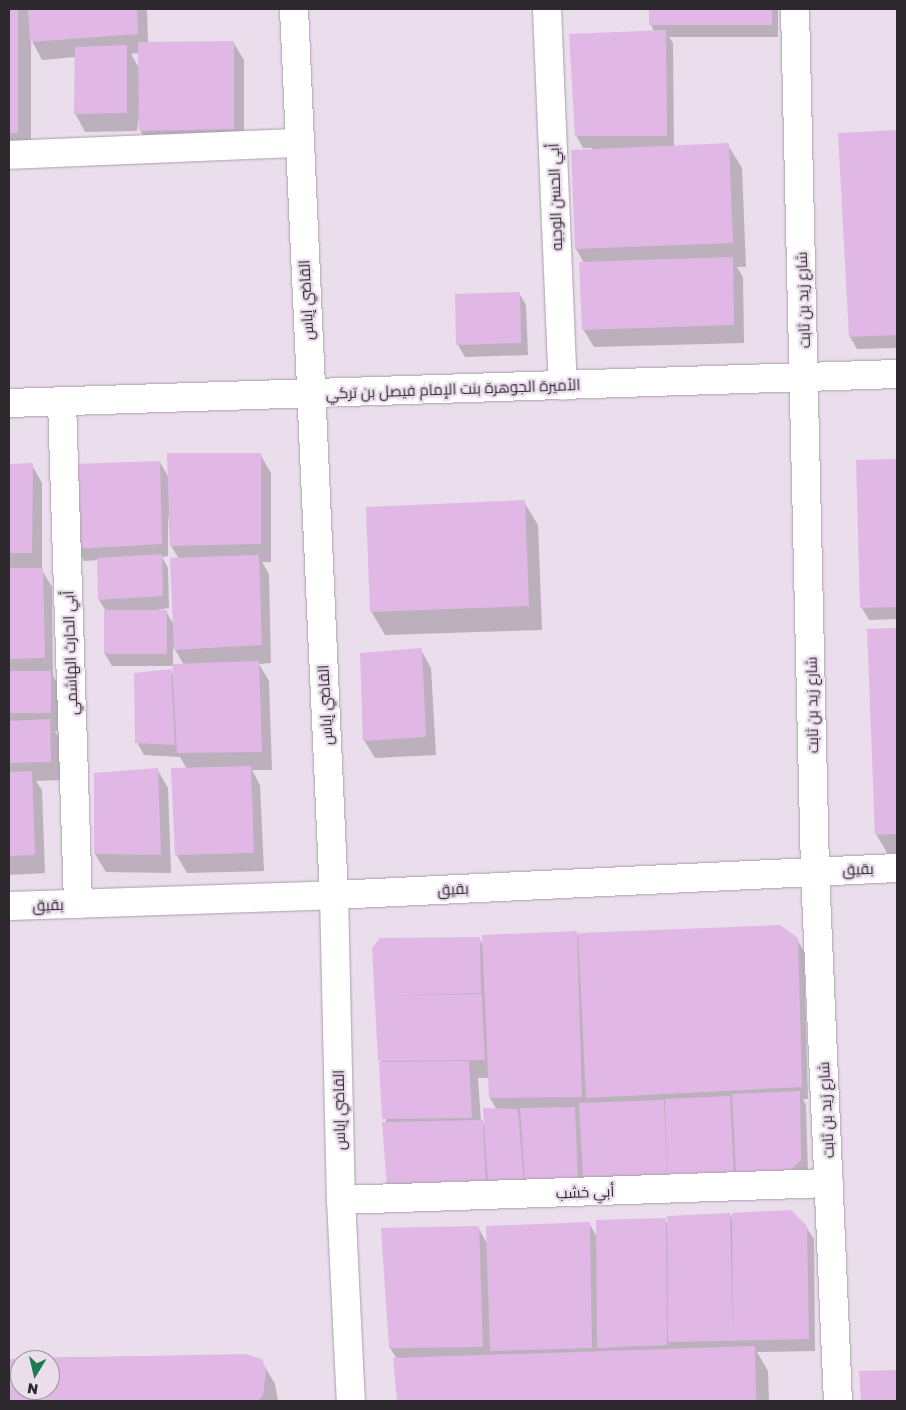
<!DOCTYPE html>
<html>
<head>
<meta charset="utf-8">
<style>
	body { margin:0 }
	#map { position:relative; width:906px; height:1410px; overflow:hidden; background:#eaddec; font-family:"Golos Text",Cairo,sans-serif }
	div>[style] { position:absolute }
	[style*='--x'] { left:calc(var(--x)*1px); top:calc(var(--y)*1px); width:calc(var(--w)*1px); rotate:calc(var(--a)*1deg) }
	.shadow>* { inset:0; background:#0003 }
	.building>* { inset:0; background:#e1b8e5 }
	.roads { filter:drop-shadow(0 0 1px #aa9eac) drop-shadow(0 0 1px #aa9eac) }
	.minor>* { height:28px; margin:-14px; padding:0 14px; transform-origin:14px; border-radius:14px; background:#fff }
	span { translate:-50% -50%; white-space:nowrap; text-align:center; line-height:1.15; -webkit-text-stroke:4.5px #eaddec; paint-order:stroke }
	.street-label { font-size:15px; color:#2d282d }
	.frame { position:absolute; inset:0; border:10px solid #2d282d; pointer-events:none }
	.north { position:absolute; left:10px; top:1350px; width:50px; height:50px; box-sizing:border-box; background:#eaddec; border:1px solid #9e95a0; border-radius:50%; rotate:189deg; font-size:14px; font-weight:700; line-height:20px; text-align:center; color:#2d282d }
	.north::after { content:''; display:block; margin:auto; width:18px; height:22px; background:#1d7b52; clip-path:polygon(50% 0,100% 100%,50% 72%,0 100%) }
</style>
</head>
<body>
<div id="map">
	<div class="shadow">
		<i style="clip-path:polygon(evenodd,9px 9px,147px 9px,148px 43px,233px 42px,244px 60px,244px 147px,150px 149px,140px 130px,140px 109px,137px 131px,85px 132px,75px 113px,76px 57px,42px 60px,31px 39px,31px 156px,9px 157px,9px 9px,139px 53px,139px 68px,131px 54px,139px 53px)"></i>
		<i style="clip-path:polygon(650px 9px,778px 9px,778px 37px,669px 37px,673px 43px,674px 147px,728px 145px,742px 168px,746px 267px,737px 267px,743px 277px,744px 343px,594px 347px,583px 329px,584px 263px,576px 249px,592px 148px,583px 148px,576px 135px,654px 31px,651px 25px)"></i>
		<i style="clip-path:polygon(897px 132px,897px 348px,857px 349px,850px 337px,840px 134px)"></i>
		<i style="clip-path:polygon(519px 293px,526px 305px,528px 355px,465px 357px,458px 345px)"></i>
		<i style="clip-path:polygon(evenodd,260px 454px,271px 473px,271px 562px,262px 562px,269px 574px,271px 663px,259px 664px,269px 681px,272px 770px,252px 770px,260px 785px,264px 871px,187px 873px,176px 854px,187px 769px,180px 757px,144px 755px,137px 742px,170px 670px,174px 677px,174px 666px,112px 666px,105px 654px,106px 611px,99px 600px,98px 560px,84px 561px,77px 548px,160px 462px,169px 478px,260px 454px,168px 513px,171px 546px,179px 559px,174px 625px,166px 611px,150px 611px,169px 608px,168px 568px,162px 557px,168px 556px,168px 513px,260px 454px,173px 646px,184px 665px,173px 665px,173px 646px)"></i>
		<i style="clip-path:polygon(897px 460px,897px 619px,869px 620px,862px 608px,857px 461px)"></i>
		<i style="clip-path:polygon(32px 465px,42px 483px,42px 570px,52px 587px,53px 676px,61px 690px,61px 731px,55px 731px,60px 739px,61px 780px,36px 781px,42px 790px,45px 873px,9px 875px,9px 466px)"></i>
		<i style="clip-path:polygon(524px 502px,538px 525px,542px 630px,385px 635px,371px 611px)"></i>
		<i style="clip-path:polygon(897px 629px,897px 858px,890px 858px,876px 834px,868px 630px)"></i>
		<i style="clip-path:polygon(421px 650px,431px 668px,436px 755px,375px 758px,364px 740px)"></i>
		<i style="clip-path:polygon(157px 769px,168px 788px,171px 873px,106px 872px,95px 854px)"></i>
		<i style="clip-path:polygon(evenodd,576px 932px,580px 939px,797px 939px,804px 952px,808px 1099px,803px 1099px,806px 1105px,808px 1173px,495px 1198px,386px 1123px,373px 948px,479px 938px,484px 947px,576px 932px,478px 1078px,489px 1078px,490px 1098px,497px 1110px,486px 1127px,481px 1121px,478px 1078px)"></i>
		<i style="clip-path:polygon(730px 1214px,733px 1221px,806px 1227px,814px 1239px,815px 1351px,757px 1352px,768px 1371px,769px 1401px,398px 1401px,394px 1360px,397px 1359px,390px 1348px,382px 1229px,478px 1227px,488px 1245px,589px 1223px,597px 1237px,665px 1220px,669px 1226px)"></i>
		<i style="clip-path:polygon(evenodd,246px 1355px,261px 1360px,275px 1384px,278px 1401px,9px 1401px,9px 1361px,18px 1358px,246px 1355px,20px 1360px,50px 1360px,50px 1390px,20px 1390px,20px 1360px)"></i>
		<i style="clip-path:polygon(897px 1371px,897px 1401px,862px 1401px,860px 1372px)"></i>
	</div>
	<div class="building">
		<i style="clip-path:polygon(9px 9px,18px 9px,18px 133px,9px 133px)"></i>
		<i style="clip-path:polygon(28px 9px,137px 9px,138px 34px,30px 42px)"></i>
		<i style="clip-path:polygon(649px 9px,772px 9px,772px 25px,649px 25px)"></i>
		<i style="clip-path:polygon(666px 30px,667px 136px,575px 136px,569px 34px)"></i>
		<i style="clip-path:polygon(234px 41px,234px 129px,139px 131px,138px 42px)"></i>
		<i style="clip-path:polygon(127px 45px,127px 113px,74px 114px,75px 47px)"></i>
		<i style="clip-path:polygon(897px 130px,897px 335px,849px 337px,838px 133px)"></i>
		<i style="clip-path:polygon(729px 143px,733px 243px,575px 249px,571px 150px)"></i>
		<i style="clip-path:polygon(733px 257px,734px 325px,582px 330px,579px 262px)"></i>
		<i style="clip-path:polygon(520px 292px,521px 343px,456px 345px,455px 294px)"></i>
		<i style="clip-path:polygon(167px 453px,261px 453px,261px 544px,170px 546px)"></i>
		<i style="clip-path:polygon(897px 459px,897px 607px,860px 608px,856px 460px)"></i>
		<i style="clip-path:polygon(160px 461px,162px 544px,75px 549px,73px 464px)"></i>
		<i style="clip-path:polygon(33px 463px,32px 553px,9px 553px,9px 464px)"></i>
		<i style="clip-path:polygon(525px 500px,529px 606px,370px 612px,366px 507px)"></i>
		<i style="clip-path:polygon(162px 554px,163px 596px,98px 600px,97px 558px)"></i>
		<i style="clip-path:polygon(259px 555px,262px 645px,174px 650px,170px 558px)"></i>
		<i style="clip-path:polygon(9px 568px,43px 568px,45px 658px,9px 659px)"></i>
		<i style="clip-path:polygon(104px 610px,167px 610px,167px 654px,104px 654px)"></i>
		<i style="clip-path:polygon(897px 628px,897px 834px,875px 835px,867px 629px)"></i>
		<i style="clip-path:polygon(422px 648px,426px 737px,363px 741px,360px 653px)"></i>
		<i style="clip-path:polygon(259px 661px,262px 752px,177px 753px,172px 664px)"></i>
		<i style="clip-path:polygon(171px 669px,175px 745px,135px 743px,134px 673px)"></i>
		<i style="clip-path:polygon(9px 671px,51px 671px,51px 713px,9px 713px)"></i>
		<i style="clip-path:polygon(50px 719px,51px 762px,9px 763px,9px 721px)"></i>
		<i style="clip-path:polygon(251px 766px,254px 853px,175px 855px,171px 768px)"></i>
		<i style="clip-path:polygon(158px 768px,161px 855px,94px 854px,94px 773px)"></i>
		<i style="clip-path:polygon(32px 771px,35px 855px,9px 856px,9px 772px)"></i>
		<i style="clip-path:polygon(780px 925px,798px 938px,802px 1087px,586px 1098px,578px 933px)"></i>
		<i style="clip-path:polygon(577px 931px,582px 1097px,489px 1098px,482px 935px)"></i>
		<i style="clip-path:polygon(480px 937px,481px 993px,378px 996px,482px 994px,485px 1060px,378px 1061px,372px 948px,380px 938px)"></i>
		<i style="clip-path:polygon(469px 1061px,472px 1118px,382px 1119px,379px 1062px)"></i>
		<i style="clip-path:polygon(800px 1091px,801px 1160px,790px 1171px,736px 1173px,732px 1094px)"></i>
		<i style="clip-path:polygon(730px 1096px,734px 1173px,667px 1175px,665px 1099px)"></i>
		<i style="clip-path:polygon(664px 1100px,667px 1175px,583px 1177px,579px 1103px)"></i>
		<i style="clip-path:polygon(575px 1107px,578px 1181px,525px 1183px,520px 1108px)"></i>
		<i style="clip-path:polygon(483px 1108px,518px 1109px,524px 1186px,488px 1186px)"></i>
		<i style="clip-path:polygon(483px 1120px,486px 1186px,387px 1187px,382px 1122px)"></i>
		<i style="clip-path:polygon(791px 1210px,807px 1226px,809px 1339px,668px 1342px,667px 1216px,730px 1213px,733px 1337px,732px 1213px)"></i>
		<i style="clip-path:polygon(666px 1218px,667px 1345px,597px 1348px,596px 1220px)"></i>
		<i style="clip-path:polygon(590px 1222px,592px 1348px,490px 1351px,486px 1226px)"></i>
		<i style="clip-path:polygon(479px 1226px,483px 1347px,389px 1348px,381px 1228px)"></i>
		<i style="clip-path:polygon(755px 1346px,756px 1401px,397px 1401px,393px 1358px)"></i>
		<i style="clip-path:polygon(evenodd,246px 1354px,262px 1359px,266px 1370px,263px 1396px,257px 1401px,9px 1401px,9px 1359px,246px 1354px,20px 1360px,50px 1360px,50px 1390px,20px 1390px,20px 1360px)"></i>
		<i style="clip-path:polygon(897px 1370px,897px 1401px,861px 1401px,859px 1371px)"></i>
	</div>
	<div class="roads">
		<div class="minor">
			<i style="--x:294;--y:9;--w:887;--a:87.42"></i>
			<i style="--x:334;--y:895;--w:305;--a:88.7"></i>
			<i style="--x:341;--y:1200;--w:201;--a:87.2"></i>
			<i style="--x:547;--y:9;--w:377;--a:87.6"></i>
			<i style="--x:795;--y:9;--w:862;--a:88.67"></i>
			<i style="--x:815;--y:871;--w:530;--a:87.52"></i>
			<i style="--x:9;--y:155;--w:290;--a:-2.4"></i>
			<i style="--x:62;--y:402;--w:502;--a:88.17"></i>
			<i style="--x:9;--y:403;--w:888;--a:-1.87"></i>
			<i style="--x:9;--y:906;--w:325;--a:-1.9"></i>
			<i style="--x:334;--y:895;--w:564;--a:-2.75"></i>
			<i style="--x:341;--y:1200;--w:488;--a:-2"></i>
		</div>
	</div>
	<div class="street-label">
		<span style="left:555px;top:197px;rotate:-92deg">أبي الحسن الوجيه</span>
		<span style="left:306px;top:300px;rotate:-93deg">القاضي إياس</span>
		<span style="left:803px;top:300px;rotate:-92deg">شارع زيد بن ثابت</span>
		<span style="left:453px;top:389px;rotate:-2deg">الأميرة الجوهرة بنت الإمام فيصل بن تركي</span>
		<span style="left:70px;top:653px;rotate:-92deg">أبي الحارث الهاشمي</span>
		<span style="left:325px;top:705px;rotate:-93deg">القاضي إياس</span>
		<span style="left:812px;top:705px;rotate:-91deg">شارع زيد بن ثابت</span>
		<span style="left:858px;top:869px;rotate:-2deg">بقيق</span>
		<span style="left:453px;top:889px;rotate:-3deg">بقيق</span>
		<span style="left:48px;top:905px;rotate:-2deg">بقيق</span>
		<span style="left:339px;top:1110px;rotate:-91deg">القاضي إياس</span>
		<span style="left:826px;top:1110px;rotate:-93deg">شارع زيد بن ثابت</span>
		<span style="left:585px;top:1192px;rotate:-2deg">أبي خشب</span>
	</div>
	<div class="frame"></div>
	<div class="north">N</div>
</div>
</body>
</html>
